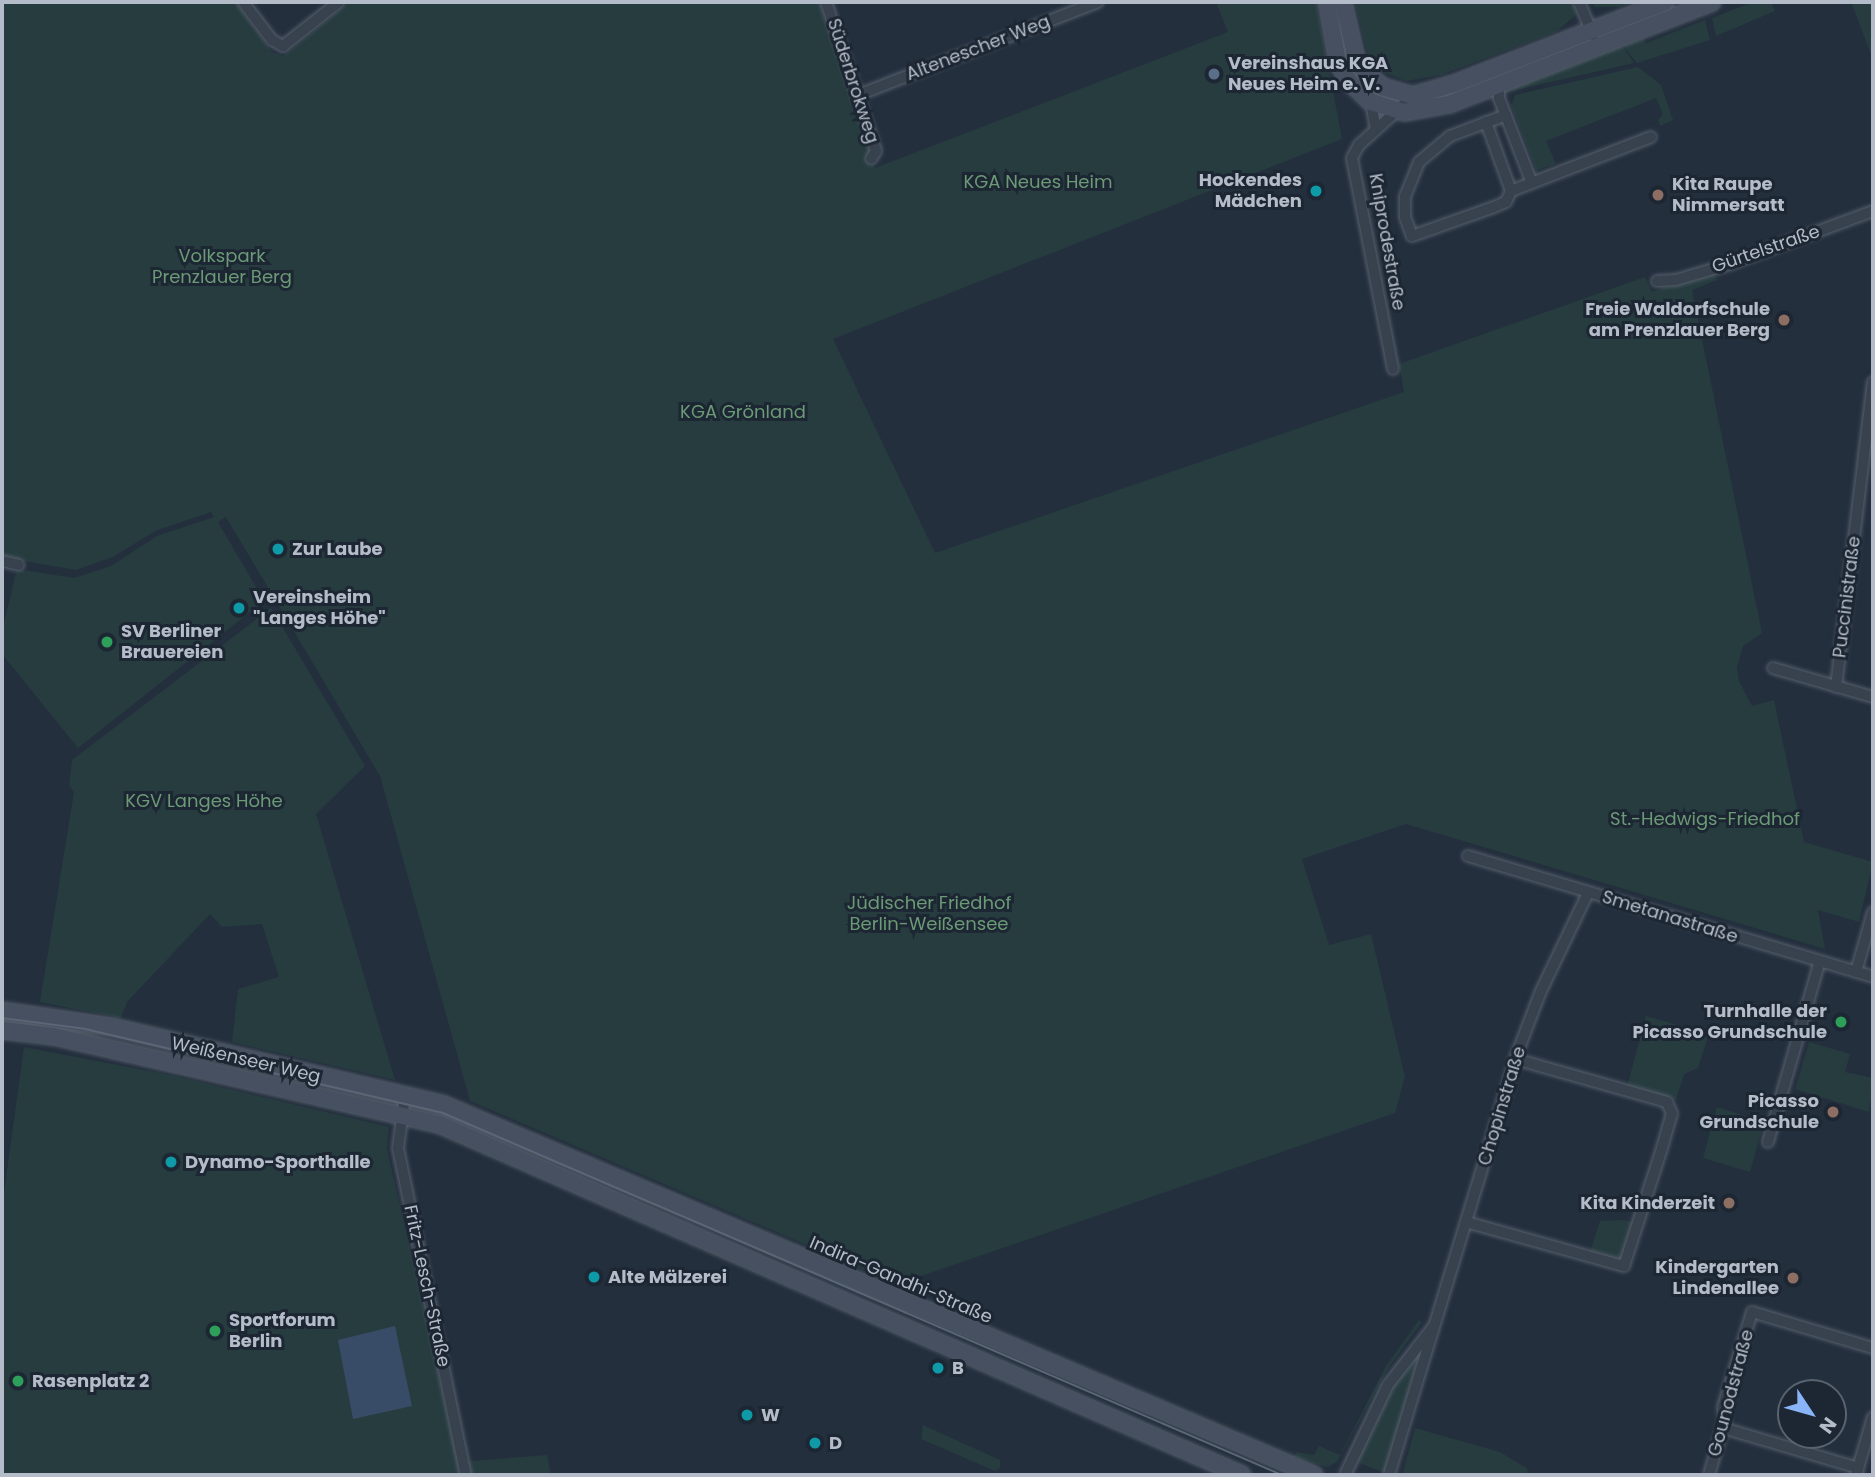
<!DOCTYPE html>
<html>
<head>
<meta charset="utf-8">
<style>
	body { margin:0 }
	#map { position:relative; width:1875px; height:1477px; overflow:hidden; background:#242f3e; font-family:Poppins,sans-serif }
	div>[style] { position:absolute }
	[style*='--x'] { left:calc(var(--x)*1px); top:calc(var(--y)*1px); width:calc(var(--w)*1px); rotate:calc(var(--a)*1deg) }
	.green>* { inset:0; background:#263c3f }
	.water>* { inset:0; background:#394c67 }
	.roads { filter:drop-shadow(0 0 2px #565f6c) drop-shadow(0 0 2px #565f6c) }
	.street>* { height:10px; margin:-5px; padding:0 5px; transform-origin:5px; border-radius:5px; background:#38414e }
	.secondary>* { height:16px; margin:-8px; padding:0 8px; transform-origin:8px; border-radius:8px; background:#465061 }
	.tram>* { height:2px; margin:-1px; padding:0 1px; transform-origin:1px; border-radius:1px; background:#5a6575 }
	.dots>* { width:19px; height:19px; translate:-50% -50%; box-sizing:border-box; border:4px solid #1d2633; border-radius:50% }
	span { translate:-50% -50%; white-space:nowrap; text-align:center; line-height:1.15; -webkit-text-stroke:6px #1d2633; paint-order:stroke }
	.street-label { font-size:18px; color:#b4bcc9 }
	.poi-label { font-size:18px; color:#b4bcc9; font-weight:700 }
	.left { translate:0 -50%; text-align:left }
	.right { translate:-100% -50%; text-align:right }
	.park-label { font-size:18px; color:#6b9a76 }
	.frame { position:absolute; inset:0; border:4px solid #b4bcc9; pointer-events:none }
	.north { position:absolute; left:1777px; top:1379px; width:70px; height:70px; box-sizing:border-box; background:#1d2633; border:2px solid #59626f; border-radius:50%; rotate:126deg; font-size:19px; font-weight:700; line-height:28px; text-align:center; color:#b4bcc9 }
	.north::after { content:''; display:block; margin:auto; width:24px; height:32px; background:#8ab4f8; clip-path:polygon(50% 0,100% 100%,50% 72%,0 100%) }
</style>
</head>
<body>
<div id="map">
	<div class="green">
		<i style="clip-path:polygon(2px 2px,235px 2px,272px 52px,283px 56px,350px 2px,819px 2px,875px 168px,1228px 32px,1216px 2px,1316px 2px,1342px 139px,833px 339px,935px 553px,1404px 392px,1399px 364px,1645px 277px,1652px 292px,1713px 270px,1717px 280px,1692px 290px,1762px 633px,1743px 646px,1737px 668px,1739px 681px,1752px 706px,1774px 700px,1804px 842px,1873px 862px,1859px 922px,1818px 910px,1825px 949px,1406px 824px,1302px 859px,1329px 945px,1371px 934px,1405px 1077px,1395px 1113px,898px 1284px,470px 1101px,380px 776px,226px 517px,218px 522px,264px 601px,78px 748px,2px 654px,2px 631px,17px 569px,74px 578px,111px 566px,157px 536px,214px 517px,211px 512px,155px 531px,113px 557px,76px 570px,2px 557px)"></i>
		<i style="clip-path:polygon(1331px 2px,1338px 2px,1346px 45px,1404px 99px,1396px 106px,1380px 100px,1347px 68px)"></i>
		<i style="clip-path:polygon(1355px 2px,1572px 2px,1577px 14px,1556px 32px,1441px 75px,1406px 81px,1381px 71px,1368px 56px)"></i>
		<i style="clip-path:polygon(1592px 2px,1635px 2px,1619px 7px,1594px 7px)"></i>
		<i style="clip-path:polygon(1753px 2px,1771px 2px,1775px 11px,1716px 36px,1712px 18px)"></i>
		<i style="clip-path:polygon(1851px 2px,1873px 2px,1873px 60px,1857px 17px)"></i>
		<i style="clip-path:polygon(1705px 20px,1710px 40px,1637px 63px,1626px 50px,1624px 44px,1643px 37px,1646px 43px)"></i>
		<i style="clip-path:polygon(1622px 45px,1634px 63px,1507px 92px,1510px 88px)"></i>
		<i style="clip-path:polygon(1638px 67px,1661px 85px,1673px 120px,1660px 126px,1658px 120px,1663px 114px,1656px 98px,1546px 141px,1556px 164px,1536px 170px,1511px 105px,1515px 95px)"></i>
		<i style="clip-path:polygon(271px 608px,365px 766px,316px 814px,395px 1080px,232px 1042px,238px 989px,279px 977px,262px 924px,222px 927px,210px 914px,127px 1002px,121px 1018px,40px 1002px,74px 792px,69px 785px,72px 760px)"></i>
		<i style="clip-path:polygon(1646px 1016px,1709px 1034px,1698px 1068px,1684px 1074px,1676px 1100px,1627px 1087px)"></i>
		<i style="clip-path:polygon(1809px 1042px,1850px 1054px,1845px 1072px,1873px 1078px,1869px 1112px,1795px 1089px)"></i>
		<i style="clip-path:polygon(24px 1047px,170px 1075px,389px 1127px,387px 1149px,458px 1462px,547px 1455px,551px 1475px,2px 1475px,2px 1207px)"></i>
		<i style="clip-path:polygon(1717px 1107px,1764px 1122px,1750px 1172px,1703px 1158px)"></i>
		<i style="clip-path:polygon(1625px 1220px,1636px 1223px,1622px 1259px,1589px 1255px,1600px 1221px)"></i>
		<i style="clip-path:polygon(1419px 1320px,1422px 1322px,1389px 1367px,1337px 1462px,1327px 1467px,1294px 1457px,1296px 1452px,1314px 1455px,1319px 1446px,1340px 1455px,1386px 1366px)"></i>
		<i style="clip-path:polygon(1421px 1351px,1385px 1473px,1357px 1462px,1395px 1382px)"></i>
		<i style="clip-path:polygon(923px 1425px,1000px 1460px,1000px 1468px,995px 1471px,921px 1439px)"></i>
		<i style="clip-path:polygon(1415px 1428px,1500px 1452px,1528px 1469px,1526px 1475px,1402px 1475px)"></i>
	</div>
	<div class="water">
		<i style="clip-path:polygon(395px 1326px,412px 1406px,353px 1419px,338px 1340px)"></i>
	</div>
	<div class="roads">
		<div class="street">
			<i style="--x:243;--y:2;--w:48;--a:52.7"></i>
			<i style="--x:272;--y:40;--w:13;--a:29"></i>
			<i style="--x:283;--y:46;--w:71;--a:-38.2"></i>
			<i style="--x:826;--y:2;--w:157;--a:71.4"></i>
			<i style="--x:876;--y:151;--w:9;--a:122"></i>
			<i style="--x:1579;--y:2;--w:36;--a:67"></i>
			<i style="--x:1499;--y:85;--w:13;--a:90"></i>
			<i style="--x:1499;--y:98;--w:91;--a:68.8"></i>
			<i style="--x:858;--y:95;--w:257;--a:-21.2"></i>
			<i style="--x:1371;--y:102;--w:28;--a:80"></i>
			<i style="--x:1506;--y:115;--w:60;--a:159.4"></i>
			<i style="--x:1450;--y:136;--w:40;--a:140"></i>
			<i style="--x:1419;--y:162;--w:37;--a:112"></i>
			<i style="--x:1405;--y:196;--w:21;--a:90"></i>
			<i style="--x:1405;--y:217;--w:20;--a:70"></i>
			<i style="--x:1412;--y:236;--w:87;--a:-19.5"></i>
			<i style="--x:1494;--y:207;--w:13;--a:-23"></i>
			<i style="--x:1506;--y:202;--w:12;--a:-66"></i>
			<i style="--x:1511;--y:191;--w:150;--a:-21.1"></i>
			<i style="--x:1486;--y:122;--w:73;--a:70.1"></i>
			<i style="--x:1657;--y:281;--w:19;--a:-3"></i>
			<i style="--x:1676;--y:280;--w:53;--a:-16.4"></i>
			<i style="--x:1727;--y:265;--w:156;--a:-20.3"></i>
			<i style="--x:1393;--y:369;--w:215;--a:-101"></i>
			<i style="--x:1352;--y:158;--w:15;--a:-62"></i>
			<i style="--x:1359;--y:145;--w:73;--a:-42.2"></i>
			<i style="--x:2;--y:561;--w:17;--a:13"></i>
			<i style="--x:1773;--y:668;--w:104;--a:16.2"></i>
			<i style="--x:1836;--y:687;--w:307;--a:-83.1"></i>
			<i style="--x:1468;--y:856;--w:423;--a:16.6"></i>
			<i style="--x:1856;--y:972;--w:62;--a:-74.2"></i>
			<i style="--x:405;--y:1096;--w:52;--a:97.7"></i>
			<i style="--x:398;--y:1148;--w:334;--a:78.3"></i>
			<i style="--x:1768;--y:1142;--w:188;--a:-74"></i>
			<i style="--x:1466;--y:1222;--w:164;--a:15.6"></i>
			<i style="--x:1624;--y:1266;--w:124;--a:-72.1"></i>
			<i style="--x:1662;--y:1148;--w:35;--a:-74"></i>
			<i style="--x:1672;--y:1114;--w:13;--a:-113"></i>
			<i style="--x:1667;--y:1102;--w:158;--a:-164.2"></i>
			<i style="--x:1723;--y:1428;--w:141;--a:16.5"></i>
			<i style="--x:1345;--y:1475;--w:100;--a:-64.5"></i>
			<i style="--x:1388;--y:1385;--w:75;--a:-52.1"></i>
			<i style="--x:1389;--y:1475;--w:435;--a:-73.1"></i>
			<i style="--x:1515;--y:1059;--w:73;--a:-69.1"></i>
			<i style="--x:1541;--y:991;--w:109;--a:-64.4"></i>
			<i style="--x:1709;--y:1475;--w:57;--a:-73.8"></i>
			<i style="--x:1725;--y:1420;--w:13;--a:-99"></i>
			<i style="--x:1723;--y:1407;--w:99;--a:-73"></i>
			<i style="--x:1752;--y:1312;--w:126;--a:16.6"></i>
			<i style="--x:1856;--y:1475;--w:60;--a:-73.7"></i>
		</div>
		<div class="secondary">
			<i style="--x:1327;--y:2;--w:62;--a:79.8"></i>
			<i style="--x:1338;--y:63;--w:21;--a:59"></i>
			<i style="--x:1349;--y:81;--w:30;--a:44"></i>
			<i style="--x:1371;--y:102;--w:34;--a:17"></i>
			<i style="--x:1404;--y:112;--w:46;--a:-10.1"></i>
			<i style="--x:1449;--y:104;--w:282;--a:-21.2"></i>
			<i style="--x:1343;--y:2;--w:63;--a:77.1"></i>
			<i style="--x:1357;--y:63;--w:35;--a:44"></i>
			<i style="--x:1382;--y:87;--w:32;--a:16"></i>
			<i style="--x:1413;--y:96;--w:43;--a:-16.3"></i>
			<i style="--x:1454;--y:84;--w:226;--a:-21.2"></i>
			<i style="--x:2;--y:1011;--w:111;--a:8.3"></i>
			<i style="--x:112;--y:1027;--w:341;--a:13.2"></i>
			<i style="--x:444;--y:1105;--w:945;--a:23.04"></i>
			<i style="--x:2;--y:1030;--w:52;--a:6.6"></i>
			<i style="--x:54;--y:1036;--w:395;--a:12.9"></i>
			<i style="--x:439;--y:1124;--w:876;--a:23.61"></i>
		</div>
	</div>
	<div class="tram">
		<i style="--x:2;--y:1018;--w:84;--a:7.5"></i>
		<i style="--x:85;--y:1029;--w:368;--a:13.2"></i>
		<i style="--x:443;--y:1113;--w:914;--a:23.34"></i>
	</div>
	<div class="dots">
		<i style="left:1214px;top:74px;background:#5c6f8a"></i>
		<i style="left:1316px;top:191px;background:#0f9aa8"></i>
		<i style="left:1658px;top:195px;background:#8d6e63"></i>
		<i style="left:1784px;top:320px;background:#8d6e63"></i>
		<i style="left:278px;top:549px;background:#0f9aa8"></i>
		<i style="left:239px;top:608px;background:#0f9aa8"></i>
		<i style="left:107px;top:642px;background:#2e9e5b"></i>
		<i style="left:1841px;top:1022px;background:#2e9e5b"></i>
		<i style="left:1833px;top:1112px;background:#8d6e63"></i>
		<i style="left:171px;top:1162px;background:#0f9aa8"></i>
		<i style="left:1729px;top:1203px;background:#8d6e63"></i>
		<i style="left:594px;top:1277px;background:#0f9aa8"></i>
		<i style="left:1793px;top:1278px;background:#8d6e63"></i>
		<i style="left:215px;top:1331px;background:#2e9e5b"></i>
		<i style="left:938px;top:1368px;background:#0f9aa8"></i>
		<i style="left:18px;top:1381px;background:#2e9e5b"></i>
		<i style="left:747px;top:1415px;background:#0f9aa8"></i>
		<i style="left:815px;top:1443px;background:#0f9aa8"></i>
	</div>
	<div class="street-label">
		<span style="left:978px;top:48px;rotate:-21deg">Altenescher Weg</span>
		<span style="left:853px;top:81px;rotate:72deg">Süderbrokweg</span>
		<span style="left:1387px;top:242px;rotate:80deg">Kniprodestraße</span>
		<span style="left:1766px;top:249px;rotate:-19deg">Gürtelstraße</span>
		<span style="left:1847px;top:597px;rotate:-83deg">Puccinistraße</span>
		<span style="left:1670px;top:917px;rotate:17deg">Smetanastraße</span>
		<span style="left:246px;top:1060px;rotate:13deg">Weißenseer Weg</span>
		<span style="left:1502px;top:1106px;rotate:-73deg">Chopinstraße</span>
		<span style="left:901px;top:1280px;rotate:23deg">Indira-Gandhi-Straße</span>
		<span style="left:427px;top:1286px;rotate:78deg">Fritz-Lesch-Straße</span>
		<span style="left:1731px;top:1393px;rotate:-75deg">Gounodstraße</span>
	</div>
	<div class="poi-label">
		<span class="left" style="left:1228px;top:74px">Vereinshaus KGA<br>Neues Heim e. V.</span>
		<span class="right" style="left:1302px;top:191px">Hockendes<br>Mädchen</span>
		<span class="left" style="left:1672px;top:195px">Kita Raupe<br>Nimmersatt</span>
		<span class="right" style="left:1770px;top:320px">Freie Waldorfschule<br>am Prenzlauer Berg</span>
		<span class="left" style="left:292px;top:549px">Zur Laube</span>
		<span class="left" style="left:253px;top:608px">Vereinsheim<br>"Langes Höhe"</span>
		<span class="left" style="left:121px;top:642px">SV Berliner<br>Brauereien</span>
		<span class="right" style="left:1827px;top:1022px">Turnhalle der<br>Picasso Grundschule</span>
		<span class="right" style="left:1819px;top:1112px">Picasso<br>Grundschule</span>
		<span class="left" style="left:185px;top:1162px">Dynamo-Sporthalle</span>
		<span class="right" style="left:1715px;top:1203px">Kita Kinderzeit</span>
		<span class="right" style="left:1779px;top:1278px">Kindergarten<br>Lindenallee</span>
		<span class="left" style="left:608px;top:1277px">Alte Mälzerei</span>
		<span class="left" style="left:229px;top:1331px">Sportforum<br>Berlin</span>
		<span class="left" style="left:952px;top:1368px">B</span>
		<span class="left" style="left:32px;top:1381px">Rasenplatz 2</span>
		<span class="left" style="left:761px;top:1415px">W</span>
		<span class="left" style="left:829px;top:1443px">D</span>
	</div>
	<div class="park-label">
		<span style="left:1038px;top:182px">KGA Neues Heim</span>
		<span style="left:222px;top:267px">Volkspark<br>Prenzlauer Berg</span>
		<span style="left:743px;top:412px">KGA Grönland</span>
		<span style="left:204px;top:801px">KGV Langes Höhe</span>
		<span style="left:1705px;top:819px">St.-Hedwigs-Friedhof</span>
		<span style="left:929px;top:914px">Jüdischer Friedhof<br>Berlin-Weißensee</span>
	</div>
	<div class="frame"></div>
	<div class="north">N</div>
</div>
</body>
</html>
